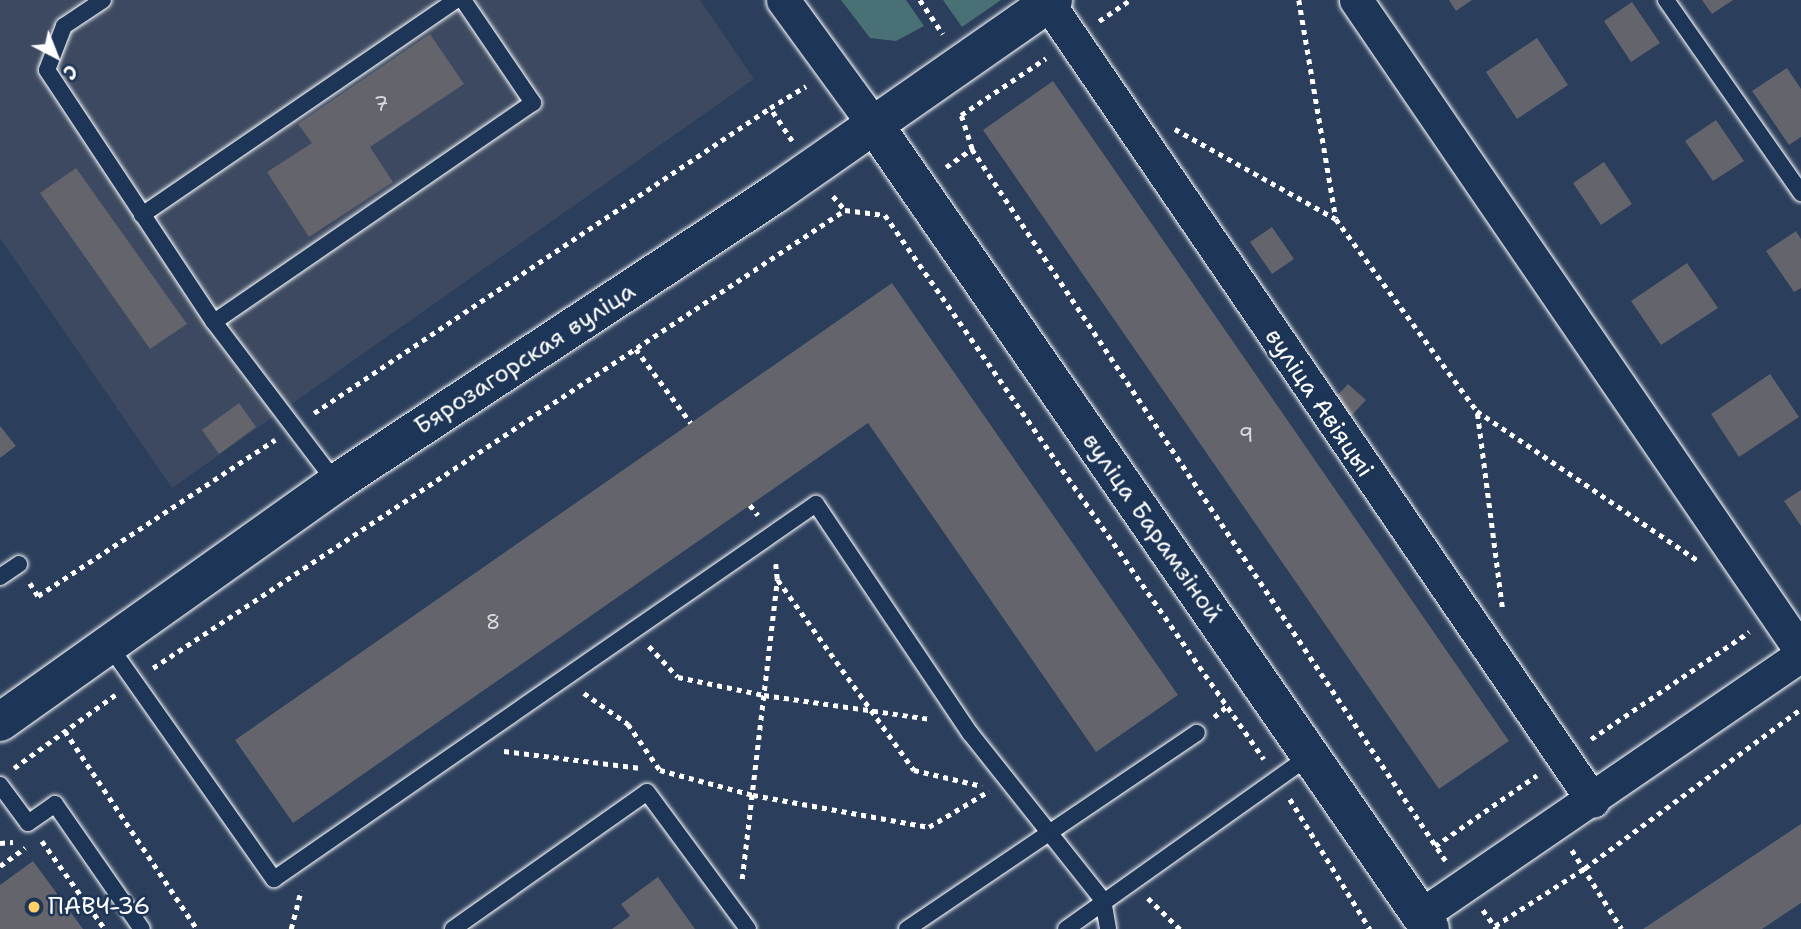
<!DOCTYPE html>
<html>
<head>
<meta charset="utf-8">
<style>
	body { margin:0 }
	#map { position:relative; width:1801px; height:929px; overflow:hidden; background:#2b3e5b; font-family:"Shantell Sans",sans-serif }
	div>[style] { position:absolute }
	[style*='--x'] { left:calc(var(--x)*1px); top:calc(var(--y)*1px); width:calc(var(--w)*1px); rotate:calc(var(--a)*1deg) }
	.built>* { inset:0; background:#3c4960 }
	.green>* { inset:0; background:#497175 }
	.building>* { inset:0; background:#63646c }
	.path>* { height:4.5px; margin-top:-2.25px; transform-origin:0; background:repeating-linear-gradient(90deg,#fff 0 5px,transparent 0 10px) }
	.roads { filter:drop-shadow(0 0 2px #fff) drop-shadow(0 0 2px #fff) }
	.lane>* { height:16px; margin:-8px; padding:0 8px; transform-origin:8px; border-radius:8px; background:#1d3557 }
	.street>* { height:33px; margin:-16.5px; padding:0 16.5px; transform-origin:16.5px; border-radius:16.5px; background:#1d3557 }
	.secondary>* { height:38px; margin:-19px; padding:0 19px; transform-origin:19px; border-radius:19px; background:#1d3557 }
	.dots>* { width:19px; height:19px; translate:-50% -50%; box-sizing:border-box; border:4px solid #1d3557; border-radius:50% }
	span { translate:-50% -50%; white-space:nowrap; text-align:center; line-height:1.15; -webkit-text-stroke:5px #1d3557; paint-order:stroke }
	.number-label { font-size:21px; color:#d8d8da }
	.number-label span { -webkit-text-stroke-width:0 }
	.street-label { font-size:24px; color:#fff }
	.poi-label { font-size:24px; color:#fff }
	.left { translate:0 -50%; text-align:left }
	.north { position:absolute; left:21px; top:21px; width:70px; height:70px; -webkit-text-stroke:5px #1d3557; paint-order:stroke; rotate:138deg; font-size:19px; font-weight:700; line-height:28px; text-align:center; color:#fff }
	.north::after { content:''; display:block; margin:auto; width:24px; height:32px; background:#fff; clip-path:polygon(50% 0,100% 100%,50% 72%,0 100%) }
</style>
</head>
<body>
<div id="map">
	<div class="built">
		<i style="clip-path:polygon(0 0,700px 0,754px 79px,172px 488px,0 238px)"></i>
	</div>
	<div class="green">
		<i style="clip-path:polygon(841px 0,906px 0,924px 26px,896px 41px,870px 38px)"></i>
		<i style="clip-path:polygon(943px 0,1001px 0,962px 27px)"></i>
	</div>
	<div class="building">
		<i style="clip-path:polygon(1449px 0,1472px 0,1456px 11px)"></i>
		<i style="clip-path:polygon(1702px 0,1733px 0,1712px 14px)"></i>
		<i style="clip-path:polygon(1632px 2px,1660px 43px,1631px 62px,1604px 21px)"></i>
		<i style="clip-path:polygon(430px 34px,464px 84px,370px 147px,393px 182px,309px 237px,267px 172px,312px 143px,298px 124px)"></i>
		<i style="clip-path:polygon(1537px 38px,1568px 85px,1517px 119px,1486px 72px)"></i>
		<i style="clip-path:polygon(1787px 68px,1801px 89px,1801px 137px,1789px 145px,1752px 91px)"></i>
		<i style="clip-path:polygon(1053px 81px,1509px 741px,1439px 789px,983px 130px)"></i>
		<i style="clip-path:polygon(1716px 120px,1744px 161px,1713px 181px,1685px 141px)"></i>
		<i style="clip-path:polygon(1604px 162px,1632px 204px,1601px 225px,1573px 183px)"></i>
		<i style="clip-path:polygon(76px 168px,187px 324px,150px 349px,40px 193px)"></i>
		<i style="clip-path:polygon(1272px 227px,1294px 259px,1272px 274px,1250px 242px)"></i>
		<i style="clip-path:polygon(1796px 231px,1801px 239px,1801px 288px,1794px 292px,1766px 251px)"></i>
		<i style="clip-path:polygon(1687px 263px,1718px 308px,1661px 345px,1631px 301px)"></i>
		<i style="clip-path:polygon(892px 283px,1178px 695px,1096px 752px,868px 423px,293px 823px,235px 740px)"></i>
		<i style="clip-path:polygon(1770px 374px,1799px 417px,1739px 457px,1711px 414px)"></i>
		<i style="clip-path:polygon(1348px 384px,1366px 400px,1351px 416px,1333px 400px)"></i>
		<i style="clip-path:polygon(239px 403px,256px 427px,219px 454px,202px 430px)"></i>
		<i style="clip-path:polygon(0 426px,16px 446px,0 458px)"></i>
		<i style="clip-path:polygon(1801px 490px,1801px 526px,1784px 501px)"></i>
		<i style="clip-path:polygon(1801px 824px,1801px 903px,1762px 929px,1643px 929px)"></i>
		<i style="clip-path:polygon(33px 861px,83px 929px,0 929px,0 885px)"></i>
		<i style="clip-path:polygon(658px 877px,695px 929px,612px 929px,630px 916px,621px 904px)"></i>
	</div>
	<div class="path">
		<i style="--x:920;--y:0;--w:41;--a:55.9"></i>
		<i style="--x:1299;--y:0;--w:221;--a:80.4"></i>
		<i style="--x:1099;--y:21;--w:37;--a:-34"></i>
		<i style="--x:1175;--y:129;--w:184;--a:29.2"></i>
		<i style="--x:1336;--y:219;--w:238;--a:53.7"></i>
		<i style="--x:792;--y:141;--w:40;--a:-124"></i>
		<i style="--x:770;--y:108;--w:42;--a:-31.4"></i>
		<i style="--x:972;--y:149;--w:36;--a:-108"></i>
		<i style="--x:961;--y:115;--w:102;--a:-33.8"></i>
		<i style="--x:946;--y:167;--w:32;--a:-35"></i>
		<i style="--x:972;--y:149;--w:855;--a:56.35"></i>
		<i style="--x:833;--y:196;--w:18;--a:49"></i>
		<i style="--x:845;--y:210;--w:40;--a:7.1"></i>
		<i style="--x:885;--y:215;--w:663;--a:55.14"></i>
		<i style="--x:636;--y:349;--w:92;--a:53.4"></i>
		<i style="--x:314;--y:413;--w:549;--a:-33.78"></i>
		<i style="--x:750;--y:505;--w:13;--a:51"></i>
		<i style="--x:778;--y:580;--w:234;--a:54.4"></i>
		<i style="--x:914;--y:770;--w:70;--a:13.2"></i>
		<i style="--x:30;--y:583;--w:15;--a:58"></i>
		<i style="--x:38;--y:596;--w:284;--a:-33.4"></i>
		<i style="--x:1502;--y:607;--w:198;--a:-97.3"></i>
		<i style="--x:1477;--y:411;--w:266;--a:34.1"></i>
		<i style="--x:649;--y:646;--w:42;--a:46.9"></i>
		<i style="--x:678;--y:677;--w:88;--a:11.8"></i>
		<i style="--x:764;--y:695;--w:169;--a:8.2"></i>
		<i style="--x:153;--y:668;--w:830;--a:-33.5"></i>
		<i style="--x:584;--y:693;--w:54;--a:35.2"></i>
		<i style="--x:628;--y:724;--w:56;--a:55.2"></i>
		<i style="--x:1214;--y:717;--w:17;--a:-40"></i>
		<i style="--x:65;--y:731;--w:238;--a:56.3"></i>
		<i style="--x:1591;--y:739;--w:191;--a:-34.1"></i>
		<i style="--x:504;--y:751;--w:138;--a:7.1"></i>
		<i style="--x:14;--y:768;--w:125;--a:-35.9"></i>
		<i style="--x:660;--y:770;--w:96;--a:15"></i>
		<i style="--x:753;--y:795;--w:179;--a:10.3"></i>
		<i style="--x:929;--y:827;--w:70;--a:-31"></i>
		<i style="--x:1290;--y:799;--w:153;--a:58.4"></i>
		<i style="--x:42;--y:841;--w:108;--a:54.4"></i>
		<i style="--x:0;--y:843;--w:13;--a:-4"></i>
		<i style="--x:1435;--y:846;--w:124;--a:-34.8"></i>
		<i style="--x:1572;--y:850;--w:93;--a:57.7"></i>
		<i style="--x:0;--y:866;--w:31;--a:-36"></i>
		<i style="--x:742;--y:879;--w:302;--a:-83.3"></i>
		<i style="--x:777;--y:579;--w:18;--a:-96"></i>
		<i style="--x:1148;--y:898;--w:45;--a:44.1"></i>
		<i style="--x:1483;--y:910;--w:24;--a:54"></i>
		<i style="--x:1495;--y:926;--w:107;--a:-32.8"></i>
		<i style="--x:1585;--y:868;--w:268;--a:-36.4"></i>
		<i style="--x:291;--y:929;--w:40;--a:-75.6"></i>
	</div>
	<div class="roads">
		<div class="lane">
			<i style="--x:103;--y:0;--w:47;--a:146.3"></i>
			<i style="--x:64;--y:26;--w:47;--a:111.1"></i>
			<i style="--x:47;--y:70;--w:302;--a:56.5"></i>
			<i style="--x:214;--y:322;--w:202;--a:52.8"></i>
			<i style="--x:1666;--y:0;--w:236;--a:55"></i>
			<i style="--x:142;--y:215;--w:381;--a:-34.4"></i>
			<i style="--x:214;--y:322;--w:387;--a:-34.5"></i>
			<i style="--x:533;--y:103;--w:125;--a:-124.2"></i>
			<i style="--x:0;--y:577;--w:23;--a:-34"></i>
			<i style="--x:108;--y:644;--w:288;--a:54.8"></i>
			<i style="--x:274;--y:879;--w:659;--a:-34.68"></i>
			<i style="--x:816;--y:504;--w:276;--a:56.1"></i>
			<i style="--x:970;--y:733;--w:213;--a:51.5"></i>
			<i style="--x:1103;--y:900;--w:29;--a:80"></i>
			<i style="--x:0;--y:785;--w:47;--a:53.6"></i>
			<i style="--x:28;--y:823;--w:33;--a:-35"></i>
			<i style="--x:55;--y:804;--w:152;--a:55.2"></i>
			<i style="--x:453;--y:929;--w:237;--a:-35.2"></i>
			<i style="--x:647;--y:792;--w:170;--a:53.6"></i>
			<i style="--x:907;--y:929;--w:350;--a:-34.1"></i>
			<i style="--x:1066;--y:929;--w:298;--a:-35.4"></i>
		</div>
		<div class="street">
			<i style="--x:783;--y:0;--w:156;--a:53.9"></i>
			<i style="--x:1356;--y:0;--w:789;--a:55.64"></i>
			<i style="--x:1048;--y:3;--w:966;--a:55.67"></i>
			<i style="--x:1421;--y:915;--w:460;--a:-34.4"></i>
		</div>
		<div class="secondary">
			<i style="--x:875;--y:126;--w:976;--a:55.35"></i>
			<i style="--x:0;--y:722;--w:412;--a:-35.4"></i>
			<i style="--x:336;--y:483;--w:526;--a:-33.36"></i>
			<i style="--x:775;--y:194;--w:339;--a:-34.9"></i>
		</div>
	</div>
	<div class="dots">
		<i style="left:34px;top:907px;background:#ffd166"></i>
	</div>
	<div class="number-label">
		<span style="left:381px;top:104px">7</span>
		<span style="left:1246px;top:435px">9</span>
		<span style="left:493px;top:622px">8</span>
	</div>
	<div class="street-label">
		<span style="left:525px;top:359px;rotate:-33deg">Бярозагорская вуліца</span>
		<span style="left:1319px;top:403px;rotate:56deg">вуліца Авіяцыі</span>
		<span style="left:1152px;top:528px;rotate:55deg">вуліца Барамзіной</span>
	</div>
	<div class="poi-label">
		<span class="left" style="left:48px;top:907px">ПАВЧ-36</span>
	</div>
	<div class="north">С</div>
</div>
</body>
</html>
